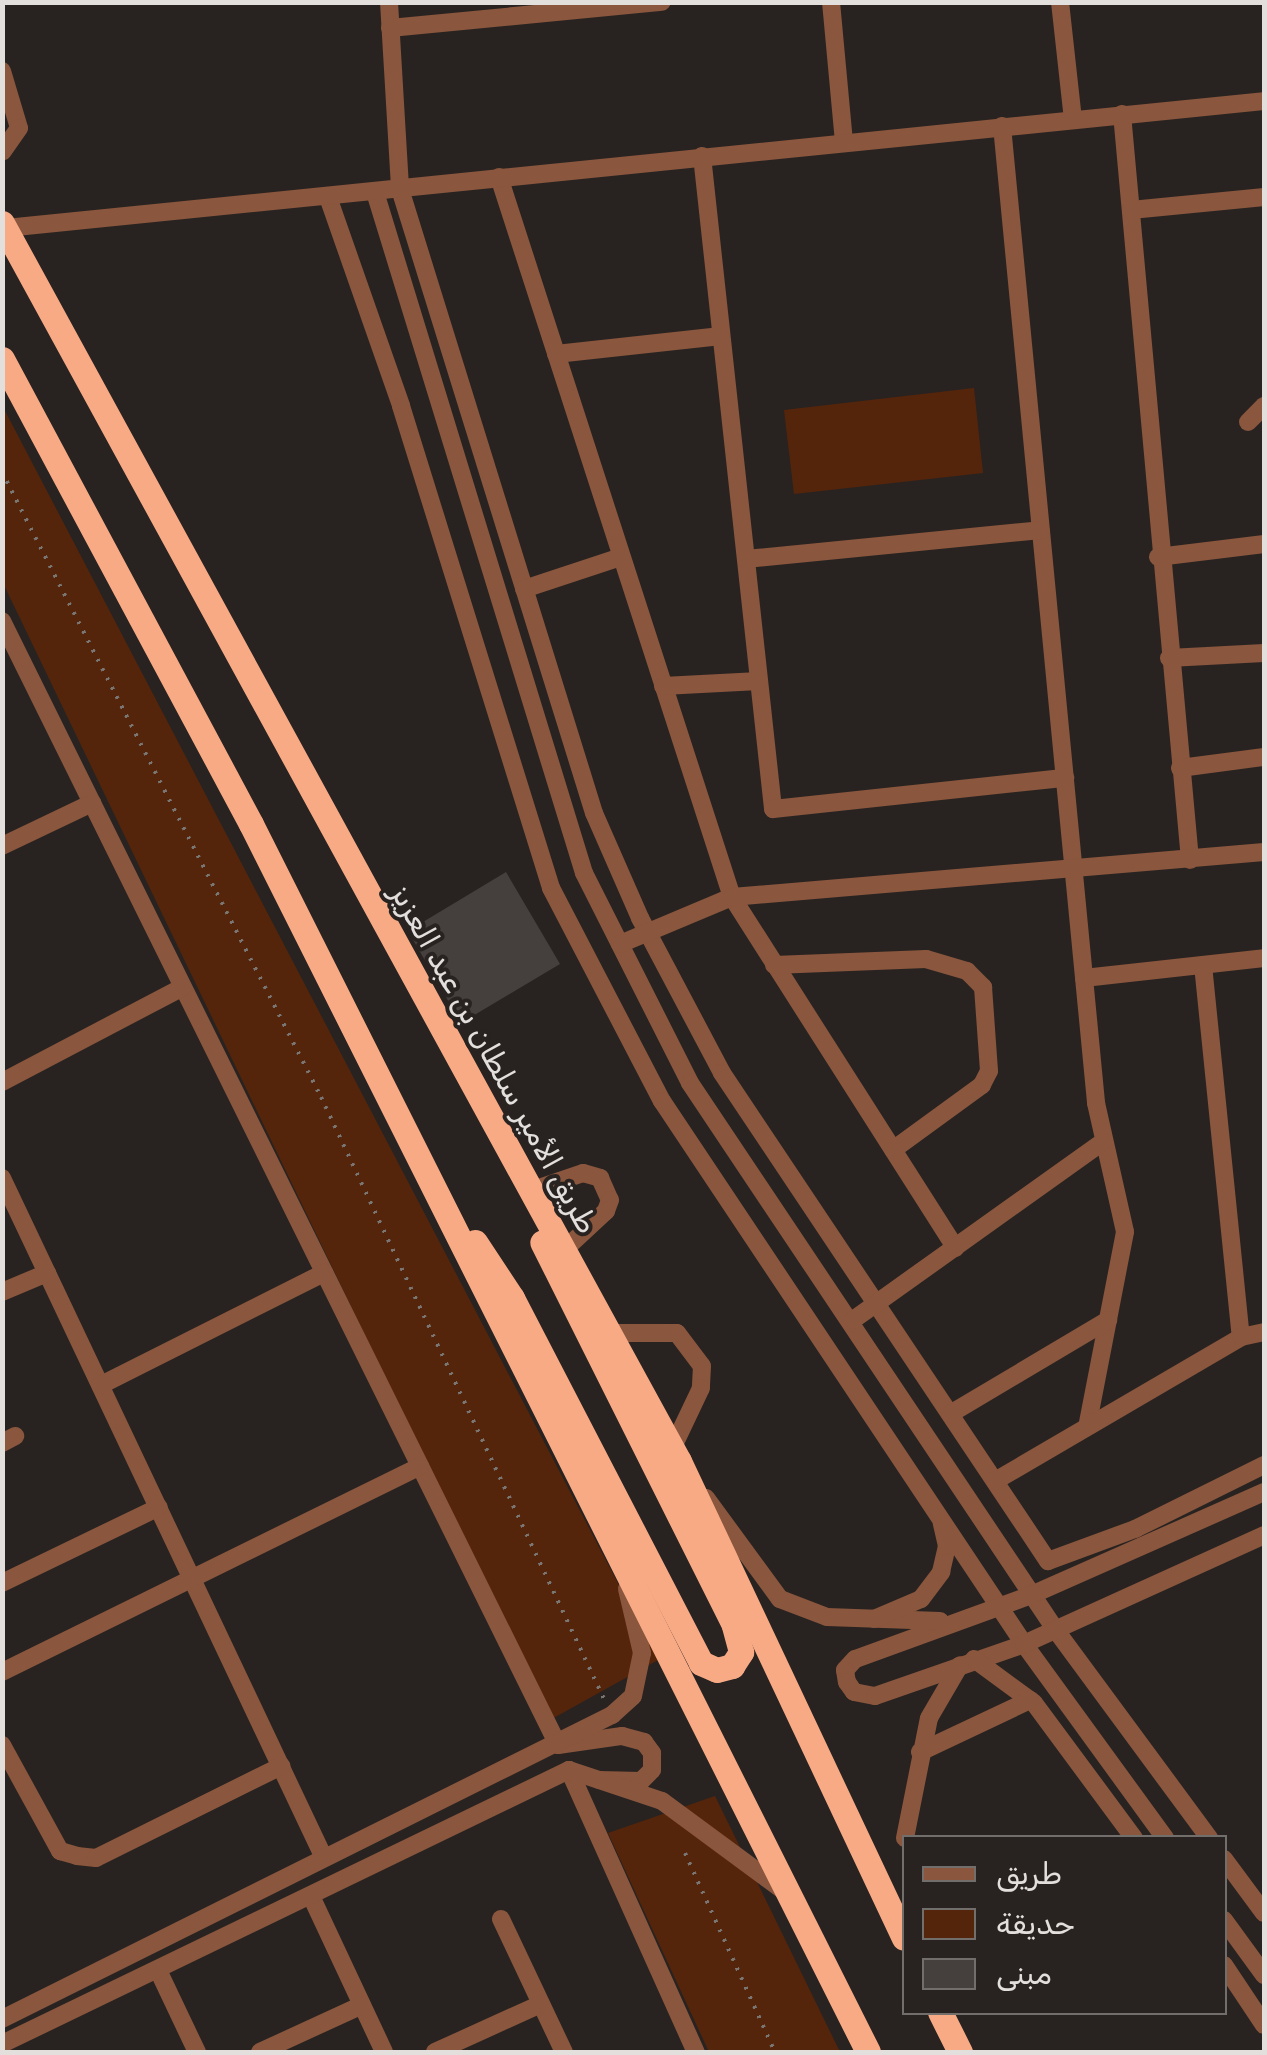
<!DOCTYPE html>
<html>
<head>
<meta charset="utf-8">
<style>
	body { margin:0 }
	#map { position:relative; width:1267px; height:2055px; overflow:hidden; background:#282321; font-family:Rubik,Cairo,sans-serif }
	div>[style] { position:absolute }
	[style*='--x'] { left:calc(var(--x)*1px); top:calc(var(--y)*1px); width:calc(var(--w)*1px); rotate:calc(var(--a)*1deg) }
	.green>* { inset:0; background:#55250b }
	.building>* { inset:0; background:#45403d }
	.path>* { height:4px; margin-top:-2px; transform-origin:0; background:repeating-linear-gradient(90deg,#7a7674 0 2.5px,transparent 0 10.5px) }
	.minor>* { height:18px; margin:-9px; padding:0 9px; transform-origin:9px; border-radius:9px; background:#8a563d }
	.highway>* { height:25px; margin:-12.5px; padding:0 12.5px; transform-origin:12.5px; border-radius:12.5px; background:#f8aa85 }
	span { translate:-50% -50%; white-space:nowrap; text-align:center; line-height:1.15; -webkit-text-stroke:8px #282321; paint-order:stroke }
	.street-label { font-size:30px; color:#e2dfdd }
	.frame { position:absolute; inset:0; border:5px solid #e2dfdd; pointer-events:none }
	.legend { position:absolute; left:902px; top:1835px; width:325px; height:180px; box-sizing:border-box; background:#282321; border:2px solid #726e6c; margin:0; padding:12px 18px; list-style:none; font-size:30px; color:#e2dfdd }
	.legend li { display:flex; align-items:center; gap:20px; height:50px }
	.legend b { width:50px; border:2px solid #726e6c }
</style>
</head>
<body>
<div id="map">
	<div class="green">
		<i style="clip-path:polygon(974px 388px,983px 473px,794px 494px,784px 410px)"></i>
		<i style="clip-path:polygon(3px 407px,658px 1660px,550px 1720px,3px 583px)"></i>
		<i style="clip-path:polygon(715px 1796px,840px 2052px,709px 2052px,608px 1833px)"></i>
	</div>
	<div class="building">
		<i style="clip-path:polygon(506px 872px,560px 964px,461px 1023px,408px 931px)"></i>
	</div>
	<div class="path">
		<i style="--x:2;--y:472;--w:702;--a:62.96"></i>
		<i style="--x:321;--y:1097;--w:667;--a:64.82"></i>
		<i style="--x:685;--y:1853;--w:218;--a:65.7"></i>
	</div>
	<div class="minor">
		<i style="--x:389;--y:2;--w:187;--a:86.6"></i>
		<i style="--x:400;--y:189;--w:653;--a:72.73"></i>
		<i style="--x:594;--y:813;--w:115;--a:66.3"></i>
		<i style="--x:640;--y:918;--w:175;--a:62.1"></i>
		<i style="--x:722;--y:1073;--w:587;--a:56.26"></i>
		<i style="--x:1048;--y:1561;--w:93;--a:-20.2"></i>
		<i style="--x:1135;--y:1529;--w:144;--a:-26.4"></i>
		<i style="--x:831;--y:2;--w:140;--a:84.7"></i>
		<i style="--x:1060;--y:2;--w:118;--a:83.7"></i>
		<i style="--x:390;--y:28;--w:273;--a:-5.5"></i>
		<i style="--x:2;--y:71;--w:59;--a:73.4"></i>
		<i style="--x:19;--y:128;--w:29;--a:125"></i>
		<i style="--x:1122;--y:114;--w:749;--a:84.79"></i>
		<i style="--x:1002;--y:126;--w:982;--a:84.5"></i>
		<i style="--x:1096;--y:1103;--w:132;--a:77.3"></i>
		<i style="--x:1125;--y:1232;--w:194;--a:101"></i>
		<i style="--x:702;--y:156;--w:657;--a:83.79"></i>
		<i style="--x:773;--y:809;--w:294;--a:-6.1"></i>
		<i style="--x:499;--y:177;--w:757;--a:72.07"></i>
		<i style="--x:732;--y:897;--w:416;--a:57.5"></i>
		<i style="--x:375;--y:192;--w:712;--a:72.94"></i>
		<i style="--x:584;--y:873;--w:235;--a:63.2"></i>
		<i style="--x:690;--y:1083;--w:657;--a:56.24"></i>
		<i style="--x:1055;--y:1629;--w:260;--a:53.6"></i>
		<i style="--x:328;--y:197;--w:221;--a:70.7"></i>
		<i style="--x:401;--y:406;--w:505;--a:72.71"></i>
		<i style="--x:551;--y:888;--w:240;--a:62.5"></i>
		<i style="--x:662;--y:1101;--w:653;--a:56.31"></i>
		<i style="--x:1024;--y:1644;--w:240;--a:54"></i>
		<i style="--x:1131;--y:210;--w:134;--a:-5.6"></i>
		<i style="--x:6;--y:228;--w:1264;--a:-5.76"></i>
		<i style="--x:556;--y:354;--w:166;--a:-6.2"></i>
		<i style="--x:1248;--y:422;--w:23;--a:-45"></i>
		<i style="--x:1158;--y:557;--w:107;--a:-7"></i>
		<i style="--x:746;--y:559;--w:296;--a:-5.6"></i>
		<i style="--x:524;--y:589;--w:102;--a:-18.3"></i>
		<i style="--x:2;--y:621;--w:1254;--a:63.68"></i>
		<i style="--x:558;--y:1745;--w:65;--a:-8"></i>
		<i style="--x:622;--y:1736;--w:23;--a:15"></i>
		<i style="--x:644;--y:1742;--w:14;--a:54"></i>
		<i style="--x:652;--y:1753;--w:17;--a:90"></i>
		<i style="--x:652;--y:1770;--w:16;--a:135"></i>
		<i style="--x:641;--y:1781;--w:42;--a:-178.6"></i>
		<i style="--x:1169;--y:658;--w:95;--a:-3"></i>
		<i style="--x:663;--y:686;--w:96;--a:-3"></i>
		<i style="--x:1180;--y:768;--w:85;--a:-7.5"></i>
		<i style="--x:2;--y:846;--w:100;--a:-25.5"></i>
		<i style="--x:620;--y:944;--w:121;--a:-22.8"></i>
		<i style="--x:732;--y:897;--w:534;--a:-4.83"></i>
		<i style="--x:774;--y:965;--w:152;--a:-2.3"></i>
		<i style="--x:926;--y:959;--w:43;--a:16.3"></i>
		<i style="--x:967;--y:971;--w:23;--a:45"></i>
		<i style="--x:983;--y:987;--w:84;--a:85.9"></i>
		<i style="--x:989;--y:1071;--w:16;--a:117"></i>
		<i style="--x:982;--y:1085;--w:110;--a:143.9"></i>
		<i style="--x:1203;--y:965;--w:374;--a:84.2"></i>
		<i style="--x:1084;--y:978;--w:181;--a:-6.3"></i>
		<i style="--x:2;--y:1082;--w:204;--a:-27.7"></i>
		<i style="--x:2;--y:1178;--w:752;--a:64.66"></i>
		<i style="--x:530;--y:1191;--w:56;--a:-18.8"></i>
		<i style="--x:583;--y:1173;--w:18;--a:16"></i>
		<i style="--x:600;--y:1178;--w:24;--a:66"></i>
		<i style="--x:610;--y:1200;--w:12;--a:110"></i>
		<i style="--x:606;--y:1211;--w:59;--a:137.1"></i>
		<i style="--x:2;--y:1292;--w:49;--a:-22.9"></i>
		<i style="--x:853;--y:1320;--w:307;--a:-35.5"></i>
		<i style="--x:608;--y:1333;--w:69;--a:0"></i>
		<i style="--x:677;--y:1333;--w:41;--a:52.9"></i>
		<i style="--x:702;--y:1366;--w:22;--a:93"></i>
		<i style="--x:701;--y:1388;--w:68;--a:115.4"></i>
		<i style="--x:101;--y:1385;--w:250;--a:-26.7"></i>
		<i style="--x:950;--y:1414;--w:184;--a:-30.7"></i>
		<i style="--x:2;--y:1443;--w:15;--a:-28"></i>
		<i style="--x:995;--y:1481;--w:285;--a:-30.3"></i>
		<i style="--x:1241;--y:1337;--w:24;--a:-12"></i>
		<i style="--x:1264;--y:1492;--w:252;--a:156.1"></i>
		<i style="--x:1034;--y:1594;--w:190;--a:160"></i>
		<i style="--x:855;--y:1659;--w:15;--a:132"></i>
		<i style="--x:845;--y:1670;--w:12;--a:81"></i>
		<i style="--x:847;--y:1682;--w:12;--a:55"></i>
		<i style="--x:854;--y:1692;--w:21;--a:11"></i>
		<i style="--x:875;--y:1696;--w:158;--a:-19.2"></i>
		<i style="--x:1024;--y:1644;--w:264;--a:-24.4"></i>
		<i style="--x:706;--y:1498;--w:125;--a:53.8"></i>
		<i style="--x:780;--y:1599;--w:50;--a:21"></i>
		<i style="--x:827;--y:1617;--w:113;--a:2"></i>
		<i style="--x:2;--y:1583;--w:174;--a:-25.8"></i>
		<i style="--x:874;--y:1619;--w:51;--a:-23.1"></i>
		<i style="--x:921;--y:1599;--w:34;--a:-53"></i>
		<i style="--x:941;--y:1572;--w:27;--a:-77"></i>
		<i style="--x:947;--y:1546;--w:23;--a:-103"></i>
		<i style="--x:974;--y:1659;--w:74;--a:36.3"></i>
		<i style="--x:1034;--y:1703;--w:168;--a:53.5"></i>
		<i style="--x:2;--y:1672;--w:466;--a:-26.2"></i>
		<i style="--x:2;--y:1745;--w:121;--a:61.3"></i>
		<i style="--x:60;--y:1851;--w:18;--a:16"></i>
		<i style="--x:77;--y:1856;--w:19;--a:6"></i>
		<i style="--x:96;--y:1858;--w:207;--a:-26.4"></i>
		<i style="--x:920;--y:1752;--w:122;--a:-25.3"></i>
		<i style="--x:569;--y:1770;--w:309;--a:65.8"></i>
		<i style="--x:905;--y:1838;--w:122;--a:-78.7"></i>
		<i style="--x:929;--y:1718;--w:61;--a:-59.7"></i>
		<i style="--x:1224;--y:1859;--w:67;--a:53.5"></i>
		<i style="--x:311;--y:1896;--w:172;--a:64.9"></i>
		<i style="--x:501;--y:1919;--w:147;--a:64.7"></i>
		<i style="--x:1224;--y:1920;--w:68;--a:54"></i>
		<i style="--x:1224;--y:1965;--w:72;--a:56.3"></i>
		<i style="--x:158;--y:1970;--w:91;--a:64.6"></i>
		<i style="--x:2;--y:2019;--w:682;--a:-26.49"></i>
		<i style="--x:612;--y:1715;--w:28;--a:-42"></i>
		<i style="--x:633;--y:1696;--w:44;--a:-78.2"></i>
		<i style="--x:642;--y:1653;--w:66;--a:-103.2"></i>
		<i style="--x:2;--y:2044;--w:630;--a:-25.79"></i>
		<i style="--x:569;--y:1770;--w:98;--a:18.4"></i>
		<i style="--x:662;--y:1801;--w:152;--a:36.4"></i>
		<i style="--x:260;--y:2052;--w:112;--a:-24.7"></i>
		<i style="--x:435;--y:2052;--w:116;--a:-24.4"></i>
	</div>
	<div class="highway">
		<i style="--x:2;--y:223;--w:1411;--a:61.33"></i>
		<i style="--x:679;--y:1461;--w:527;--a:64.75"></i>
		<i style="--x:2;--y:359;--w:527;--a:61.83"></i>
		<i style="--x:251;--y:824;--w:1374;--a:63.32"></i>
		<i style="--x:475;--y:1242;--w:67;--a:56.5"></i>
		<i style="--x:512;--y:1298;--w:411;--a:62.6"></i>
		<i style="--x:701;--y:1663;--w:17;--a:24"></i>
		<i style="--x:717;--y:1670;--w:16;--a:-15"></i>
		<i style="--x:732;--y:1666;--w:17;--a:-57"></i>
		<i style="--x:741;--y:1652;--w:28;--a:-105"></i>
		<i style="--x:734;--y:1625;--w:428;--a:-116.6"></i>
		<i style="--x:940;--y:2012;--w:45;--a:63.4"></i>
	</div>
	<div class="street-label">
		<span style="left:494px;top:1059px;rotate:61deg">طريق الأمير سلطان بن عبد العزيز</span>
	</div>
	<div class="frame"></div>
	<ul class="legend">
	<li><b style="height:12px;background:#8a563d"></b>طريق</li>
	<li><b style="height:28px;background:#55250b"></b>حديقة</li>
	<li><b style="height:28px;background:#45403d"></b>مبنى</li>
	</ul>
</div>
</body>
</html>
